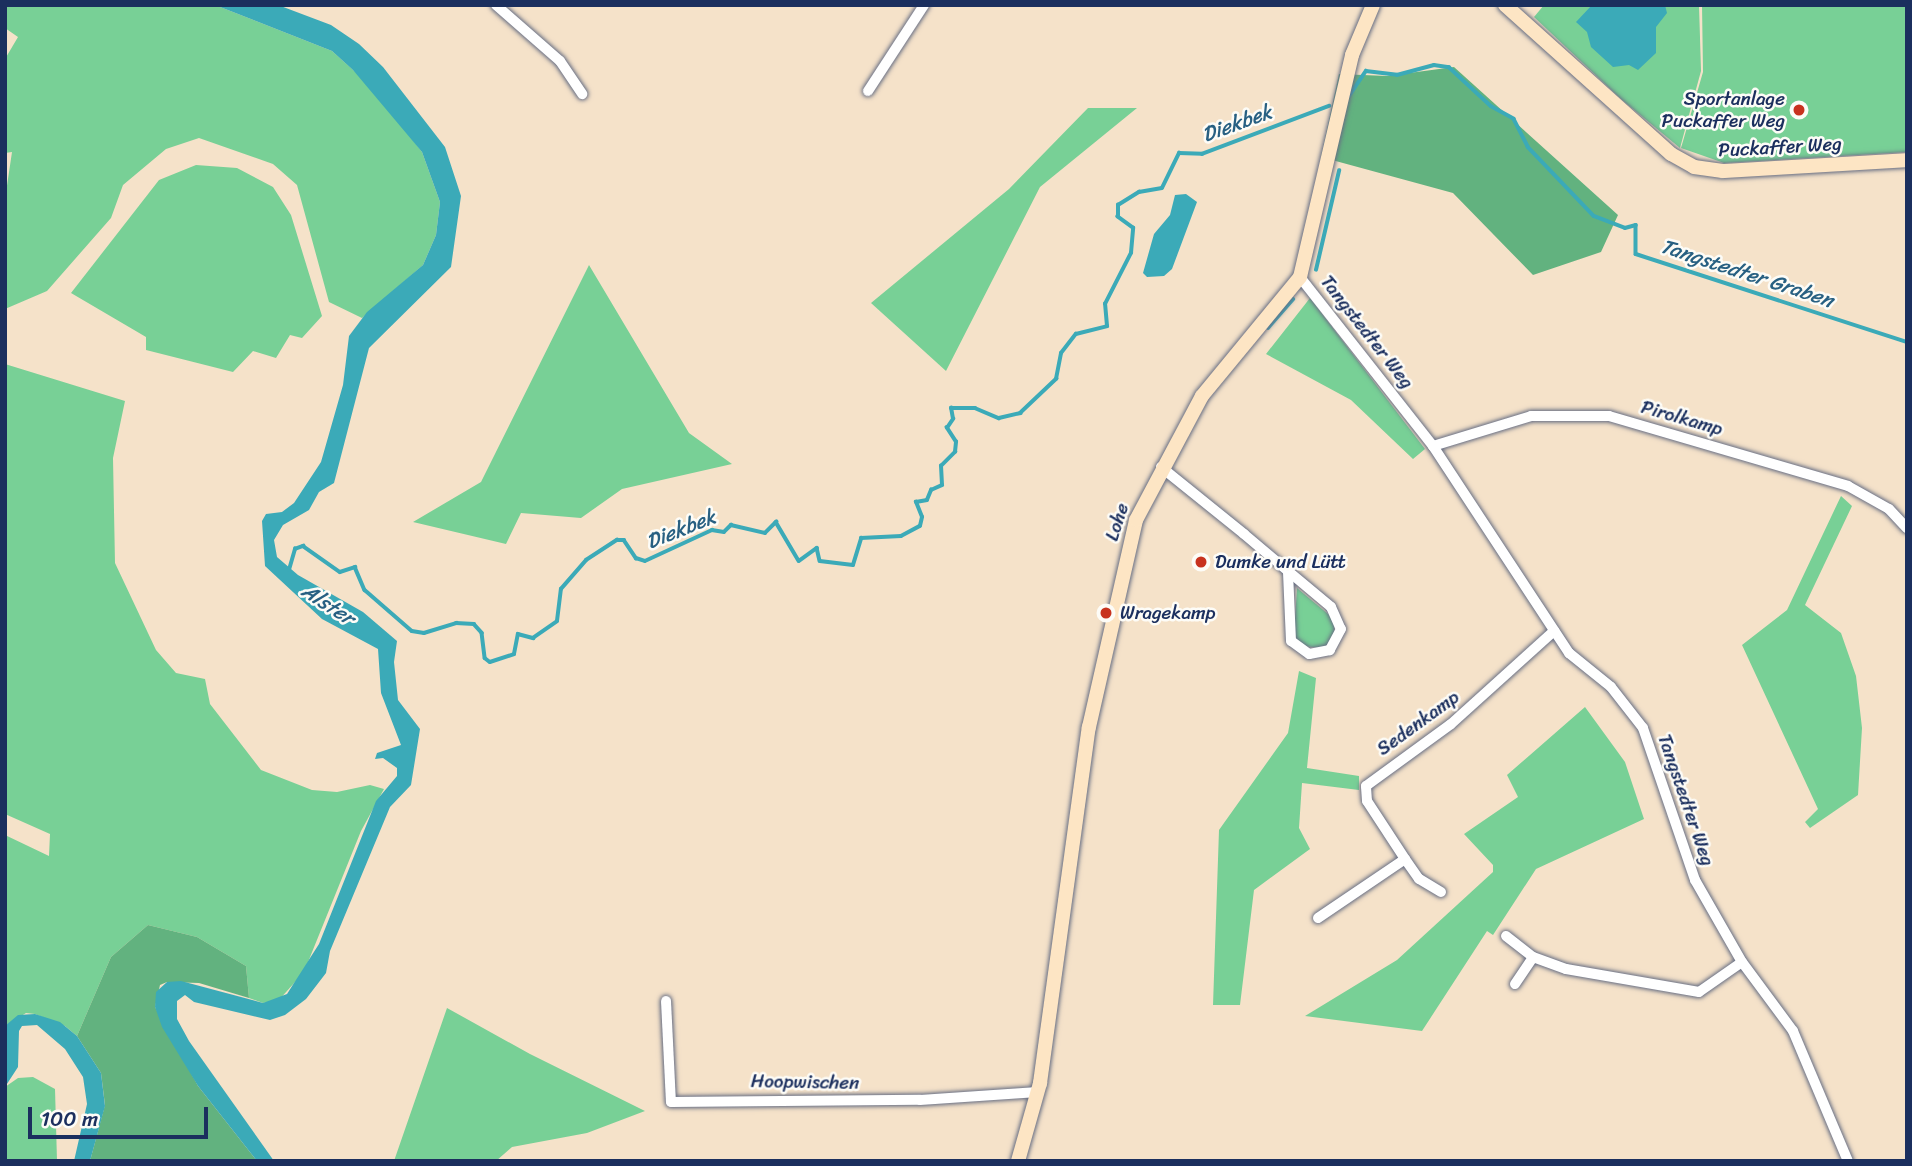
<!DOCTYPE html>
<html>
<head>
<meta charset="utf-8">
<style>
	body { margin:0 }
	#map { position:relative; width:1912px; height:1166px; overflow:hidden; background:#f5e2c9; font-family:Sriracha,sans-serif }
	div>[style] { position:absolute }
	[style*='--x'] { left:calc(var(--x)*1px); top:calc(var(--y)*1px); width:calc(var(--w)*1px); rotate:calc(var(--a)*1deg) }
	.green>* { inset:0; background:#78d096 }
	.forest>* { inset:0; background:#62b27f }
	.water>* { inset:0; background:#3baab8 }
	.stream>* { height:3.5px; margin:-1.75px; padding:0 1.75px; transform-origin:1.75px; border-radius:1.75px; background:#3baab8 }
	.roads { filter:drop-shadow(0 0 2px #676e83) drop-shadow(0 0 2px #676e83) }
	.street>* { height:10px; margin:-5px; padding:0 5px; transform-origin:5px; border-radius:5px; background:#fff }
	.secondary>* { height:14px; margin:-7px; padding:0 7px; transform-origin:7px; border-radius:7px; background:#fde5c4 }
	.dots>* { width:19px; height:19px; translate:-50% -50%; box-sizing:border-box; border:4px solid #fdfcf7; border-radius:50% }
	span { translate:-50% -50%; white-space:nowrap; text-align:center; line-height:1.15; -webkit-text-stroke:5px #fdfcf7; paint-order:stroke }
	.poi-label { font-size:19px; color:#1b2f5e }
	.right { translate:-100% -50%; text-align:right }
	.left { translate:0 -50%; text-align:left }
	.street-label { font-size:19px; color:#1b2f5e }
	.water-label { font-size:21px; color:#286082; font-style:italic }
	.frame { position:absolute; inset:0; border:7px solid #1b2f5e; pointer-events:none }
	.scale { position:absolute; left:28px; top:1107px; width:180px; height:32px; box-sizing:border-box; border:4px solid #1b2f5e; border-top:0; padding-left:9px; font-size:21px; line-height:24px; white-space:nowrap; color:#1b2f5e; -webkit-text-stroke:5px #fdfcf7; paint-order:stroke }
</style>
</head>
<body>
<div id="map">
	<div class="green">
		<i style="clip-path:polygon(5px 5px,215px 5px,332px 51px,372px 87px,422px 152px,440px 202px,436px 235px,423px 265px,362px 318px,329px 302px,297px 185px,273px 164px,199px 138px,166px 149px,123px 185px,111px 218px,47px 291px,5px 309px,5px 199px,12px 152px,5px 153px,5px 59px,18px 37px,5px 28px)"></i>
		<i style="clip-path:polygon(1544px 5px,1699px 5px,1701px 71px,1680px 148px,1621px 99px,1534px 17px)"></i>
		<i style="clip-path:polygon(1702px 5px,1907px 5px,1907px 152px,1724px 163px,1681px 148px,1703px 72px)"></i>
		<i style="clip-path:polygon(1088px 108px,1137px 108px,1040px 187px,946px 371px,871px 303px,1009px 189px)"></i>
		<i style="clip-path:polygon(196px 165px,237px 168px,273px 187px,291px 215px,322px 316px,302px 338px,290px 335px,276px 358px,253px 351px,233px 372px,146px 350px,146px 337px,71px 293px,159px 180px)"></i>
		<i style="clip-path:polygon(589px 265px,689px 433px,732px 464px,622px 489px,581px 518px,521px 513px,506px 544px,413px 522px,481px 482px)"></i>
		<i style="clip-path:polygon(1310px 298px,1425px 449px,1413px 459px,1351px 400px,1266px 354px)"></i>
		<i style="clip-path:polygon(5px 364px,125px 401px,113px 458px,115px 563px,156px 650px,176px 673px,205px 679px,210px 704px,261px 770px,312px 790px,337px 792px,370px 785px,384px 789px,361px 831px,304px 972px,278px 1001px,263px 1003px,249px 998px,246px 966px,197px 937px,148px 925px,111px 957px,77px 1036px,65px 1026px,35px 1014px,26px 1013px,5px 1026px,5px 835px,49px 856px,50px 834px,5px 814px)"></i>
		<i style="clip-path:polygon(1841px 496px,1852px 506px,1805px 605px,1841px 633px,1856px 676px,1862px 728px,1858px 795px,1810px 828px,1805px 822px,1818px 809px,1742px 645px,1787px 610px)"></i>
		<i style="clip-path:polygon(1297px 588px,1334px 619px,1334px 639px,1324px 648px,1302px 646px,1294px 636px)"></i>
		<i style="clip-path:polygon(1299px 671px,1316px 678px,1307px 768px,1359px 776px,1359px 790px,1302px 783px,1299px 828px,1310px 849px,1254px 890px,1240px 1005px,1213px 1005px,1219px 830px,1288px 733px)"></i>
		<i style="clip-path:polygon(1585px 707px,1625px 762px,1644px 819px,1536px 869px,1493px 935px,1487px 931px,1422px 1031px,1305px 1016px,1397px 960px,1493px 872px,1493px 865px,1464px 834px,1518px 797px,1507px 775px)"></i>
		<i style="clip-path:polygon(447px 1008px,530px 1054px,645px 1111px,587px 1133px,512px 1147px,496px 1161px,394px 1161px)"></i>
		<i style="clip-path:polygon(33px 1077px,55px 1089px,57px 1161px,5px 1161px,5px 1087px,18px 1078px)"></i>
	</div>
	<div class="forest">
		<i style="clip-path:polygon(1454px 67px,1618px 215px,1601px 252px,1533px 275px,1453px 193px,1321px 157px,1339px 74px,1387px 76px)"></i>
		<i style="clip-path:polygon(148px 925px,197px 937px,246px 966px,249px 998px,199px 983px,167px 982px,160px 985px,155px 1007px,198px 1086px,257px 1161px,90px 1161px,105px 1105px,101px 1073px,77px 1036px,111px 957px)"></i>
	</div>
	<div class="water">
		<i style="clip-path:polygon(215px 5px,278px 5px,331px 25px,359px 44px,383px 67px,445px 147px,461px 196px,451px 267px,369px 348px,334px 483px,319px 492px,309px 510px,283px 525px,274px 540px,277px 557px,298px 575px,363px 612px,397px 641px,394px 662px,398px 700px,420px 729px,411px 785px,390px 807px,330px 951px,326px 973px,306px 999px,285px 1015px,270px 1020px,194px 1002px,185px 995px,177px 1001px,177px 1019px,189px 1041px,274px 1161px,257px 1161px,198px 1086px,162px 1027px,155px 1007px,156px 992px,167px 982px,181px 981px,263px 1003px,287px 994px,319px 944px,376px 801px,397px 776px,397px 768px,383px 758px,375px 759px,377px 753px,401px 745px,381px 693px,378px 649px,322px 619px,265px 566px,262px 521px,266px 514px,282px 512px,294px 503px,321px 462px,343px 385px,349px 336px,367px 312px,423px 265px,436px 235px,440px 202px,422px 152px,353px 70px,332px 51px)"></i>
		<i style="clip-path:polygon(1592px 5px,1665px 5px,1667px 13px,1656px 27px,1656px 53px,1638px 70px,1629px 65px,1613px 67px,1591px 47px,1587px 32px,1576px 22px)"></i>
		<i style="clip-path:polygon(1186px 194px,1197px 202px,1172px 269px,1164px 276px,1147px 277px,1143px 273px,1154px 234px,1170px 215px,1175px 195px)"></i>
		<i style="clip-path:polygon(35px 1014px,60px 1022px,77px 1036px,101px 1073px,105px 1106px,90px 1161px,74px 1161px,87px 1104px,83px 1077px,65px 1049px,37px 1025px,22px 1026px,19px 1031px,18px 1067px,5px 1087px,5px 1026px,18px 1015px)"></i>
	</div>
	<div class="stream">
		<i style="--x:1349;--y:96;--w:30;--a:-56"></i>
		<i style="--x:1366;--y:71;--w:31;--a:7"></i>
		<i style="--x:1397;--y:75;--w:38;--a:-15"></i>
		<i style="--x:1434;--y:65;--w:15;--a:8"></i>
		<i style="--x:1449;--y:67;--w:57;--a:42.9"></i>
		<i style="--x:1491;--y:106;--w:26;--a:29"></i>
		<i style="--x:1514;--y:119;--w:31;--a:63"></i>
		<i style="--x:1528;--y:147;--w:95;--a:46.3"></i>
		<i style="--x:1594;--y:216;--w:33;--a:21"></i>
		<i style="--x:1625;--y:228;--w:11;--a:-15"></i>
		<i style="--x:1636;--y:225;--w:29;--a:90"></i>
		<i style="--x:1636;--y:254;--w:285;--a:18"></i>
		<i style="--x:1316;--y:270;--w:102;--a:-76.9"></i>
		<i style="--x:1268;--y:328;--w:38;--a:-49"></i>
		<i style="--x:289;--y:570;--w:22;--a:-74"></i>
		<i style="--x:295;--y:549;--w:9;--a:-21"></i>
		<i style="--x:303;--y:546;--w:45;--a:35.1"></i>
		<i style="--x:340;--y:572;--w:16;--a:-18"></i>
		<i style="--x:355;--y:567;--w:25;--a:67"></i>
		<i style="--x:365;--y:590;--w:62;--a:41.1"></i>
		<i style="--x:412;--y:631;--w:12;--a:9"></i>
		<i style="--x:424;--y:633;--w:34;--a:-17"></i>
		<i style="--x:456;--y:623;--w:18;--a:3"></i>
		<i style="--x:474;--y:624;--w:12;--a:48"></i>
		<i style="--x:482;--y:633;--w:25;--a:83"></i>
		<i style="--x:485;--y:658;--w:6;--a:39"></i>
		<i style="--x:490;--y:662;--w:25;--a:-18"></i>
		<i style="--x:514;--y:654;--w:20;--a:-79"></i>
		<i style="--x:518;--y:634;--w:16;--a:15"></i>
		<i style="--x:533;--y:638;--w:29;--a:-35"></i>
		<i style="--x:557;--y:621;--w:32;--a:-83"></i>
		<i style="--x:561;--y:589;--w:38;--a:-49"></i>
		<i style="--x:586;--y:560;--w:37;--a:-33"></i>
		<i style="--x:617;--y:540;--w:7;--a:0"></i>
		<i style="--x:624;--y:540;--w:22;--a:56"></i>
		<i style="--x:636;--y:558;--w:9;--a:18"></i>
		<i style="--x:645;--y:561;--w:74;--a:-24.8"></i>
		<i style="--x:712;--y:530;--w:12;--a:9"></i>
		<i style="--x:724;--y:532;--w:10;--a:-45"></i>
		<i style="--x:731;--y:525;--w:35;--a:13"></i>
		<i style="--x:765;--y:533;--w:16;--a:-45"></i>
		<i style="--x:776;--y:522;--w:45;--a:59.5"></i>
		<i style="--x:799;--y:561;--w:22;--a:-36"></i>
		<i style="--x:817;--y:548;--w:13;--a:77"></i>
		<i style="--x:820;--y:561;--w:33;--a:7"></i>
		<i style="--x:853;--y:565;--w:28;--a:-73"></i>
		<i style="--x:861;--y:538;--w:40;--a:-2.9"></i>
		<i style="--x:901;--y:536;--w:21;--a:-28"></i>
		<i style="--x:920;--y:526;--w:9;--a:-77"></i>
		<i style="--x:922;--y:517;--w:16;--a:-112"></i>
		<i style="--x:916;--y:502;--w:11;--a:-10"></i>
		<i style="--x:927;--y:500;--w:11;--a:-68"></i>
		<i style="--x:931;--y:490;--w:12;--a:-24"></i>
		<i style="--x:942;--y:485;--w:19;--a:-93"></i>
		<i style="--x:941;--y:466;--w:20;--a:-45"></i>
		<i style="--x:955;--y:452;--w:10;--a:-84"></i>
		<i style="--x:956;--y:442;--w:17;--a:-123"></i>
		<i style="--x:947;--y:428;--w:11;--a:-56"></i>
		<i style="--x:953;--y:419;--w:11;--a:-100"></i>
		<i style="--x:951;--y:408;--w:24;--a:0"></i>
		<i style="--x:975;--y:408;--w:26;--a:23"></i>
		<i style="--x:999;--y:418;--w:22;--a:-13"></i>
		<i style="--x:1020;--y:413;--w:50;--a:-43.4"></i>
		<i style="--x:1056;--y:379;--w:26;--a:-79"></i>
		<i style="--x:1061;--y:353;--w:24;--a:-52"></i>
		<i style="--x:1076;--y:334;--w:32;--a:-14"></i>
		<i style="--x:1107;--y:326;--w:22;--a:-95"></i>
		<i style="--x:1105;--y:304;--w:57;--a:-63"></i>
		<i style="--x:1131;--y:253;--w:25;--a:-85"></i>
		<i style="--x:1133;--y:228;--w:19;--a:-144"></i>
		<i style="--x:1118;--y:217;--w:12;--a:-90"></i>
		<i style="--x:1118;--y:205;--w:25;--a:-32"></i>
		<i style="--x:1139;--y:192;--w:23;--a:-10"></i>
		<i style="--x:1162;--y:188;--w:39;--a:-64"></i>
		<i style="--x:1179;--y:153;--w:23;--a:2"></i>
		<i style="--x:1202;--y:154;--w:136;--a:-20.7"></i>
	</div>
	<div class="roads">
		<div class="street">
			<i style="--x:496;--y:5;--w:85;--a:41.2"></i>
			<i style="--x:560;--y:61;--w:40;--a:56"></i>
			<i style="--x:868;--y:91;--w:103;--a:-56.9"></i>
			<i style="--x:1300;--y:277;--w:215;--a:51.8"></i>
			<i style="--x:1433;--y:446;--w:248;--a:56.7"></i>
			<i style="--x:1569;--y:653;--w:54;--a:39"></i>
			<i style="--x:1611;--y:687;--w:52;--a:52"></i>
			<i style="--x:1643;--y:728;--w:161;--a:71.1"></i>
			<i style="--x:1695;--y:880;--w:95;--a:60.2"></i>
			<i style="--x:1742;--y:962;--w:86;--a:53.5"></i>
			<i style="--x:1793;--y:1031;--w:141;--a:67.1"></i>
			<i style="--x:1433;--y:446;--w:102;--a:-17"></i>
			<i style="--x:1531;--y:416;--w:78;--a:0"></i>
			<i style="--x:1609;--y:416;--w:249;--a:16.3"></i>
			<i style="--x:1848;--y:486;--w:47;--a:29.3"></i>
			<i style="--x:1889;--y:509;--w:26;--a:47"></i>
			<i style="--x:1161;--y:467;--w:107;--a:38.9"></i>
			<i style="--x:1244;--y:534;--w:57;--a:40.1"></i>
			<i style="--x:1288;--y:571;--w:56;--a:39.9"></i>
			<i style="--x:1331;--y:607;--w:24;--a:66"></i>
			<i style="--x:1341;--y:629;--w:24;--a:118"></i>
			<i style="--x:1330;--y:650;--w:21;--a:169"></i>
			<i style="--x:1309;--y:654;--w:22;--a:-144"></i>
			<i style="--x:1291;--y:641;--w:70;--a:-92.5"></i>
			<i style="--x:1441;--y:892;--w:26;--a:-149"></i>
			<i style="--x:1419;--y:879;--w:24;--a:-125"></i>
			<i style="--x:1405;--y:859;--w:69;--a:-123.2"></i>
			<i style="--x:1367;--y:801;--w:15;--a:-94"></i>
			<i style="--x:1366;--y:786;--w:105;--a:-36.1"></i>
			<i style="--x:1451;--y:724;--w:139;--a:-42.1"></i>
			<i style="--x:1318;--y:918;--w:105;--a:-34.1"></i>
			<i style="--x:1506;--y:936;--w:34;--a:38"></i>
			<i style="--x:1515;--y:984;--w:32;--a:-56"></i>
			<i style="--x:1533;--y:957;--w:35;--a:20"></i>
			<i style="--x:1566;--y:969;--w:135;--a:9.8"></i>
			<i style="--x:1699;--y:992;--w:52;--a:-34.9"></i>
			<i style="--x:666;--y:1001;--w:101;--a:87.2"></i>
			<i style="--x:671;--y:1102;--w:249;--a:-0.5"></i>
			<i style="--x:920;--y:1100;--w:118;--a:-3.9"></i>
		</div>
		<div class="secondary">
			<i style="--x:1505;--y:5;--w:223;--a:41.9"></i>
			<i style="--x:1671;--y:154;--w:26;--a:29"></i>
			<i style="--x:1694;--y:167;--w:29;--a:8"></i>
			<i style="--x:1723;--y:171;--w:184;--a:-3.4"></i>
			<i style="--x:1018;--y:1161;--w:81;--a:-74.2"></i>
			<i style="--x:1040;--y:1083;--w:359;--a:-82.2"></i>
			<i style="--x:1089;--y:727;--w:212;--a:-77.2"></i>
			<i style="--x:1136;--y:520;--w:140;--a:-62"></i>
			<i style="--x:1202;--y:396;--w:154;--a:-50.5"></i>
			<i style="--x:1300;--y:277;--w:228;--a:-76.8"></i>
			<i style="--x:1352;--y:55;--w:54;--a:-67.2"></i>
		</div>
	</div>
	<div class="dots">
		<i style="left:1799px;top:110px;background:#c8321e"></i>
		<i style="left:1201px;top:562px;background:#c8321e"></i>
		<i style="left:1106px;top:613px;background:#c8321e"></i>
	</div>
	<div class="poi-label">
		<span class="right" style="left:1785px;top:110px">Sportanlage<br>Puckaffer Weg</span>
		<span class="left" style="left:1215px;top:562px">Dumke und Lütt</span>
		<span class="left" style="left:1120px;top:613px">Wragekamp</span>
	</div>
	<div class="street-label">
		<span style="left:1780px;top:147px;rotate:-3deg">Puckaffer Weg</span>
		<span style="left:1367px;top:332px;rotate:52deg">Tangstedter Weg</span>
		<span style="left:1682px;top:418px;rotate:16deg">Pirolkamp</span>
		<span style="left:1117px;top:522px;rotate:-72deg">Lohe</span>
		<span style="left:1418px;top:723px;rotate:-36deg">Sedenkamp</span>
		<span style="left:1686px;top:800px;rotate:71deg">Tangstedter Weg</span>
		<span style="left:805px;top:1082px;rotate:1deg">Hoopwischen</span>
	</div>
	<div class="water-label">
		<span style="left:1237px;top:123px;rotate:-20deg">Diekbek</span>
		<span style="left:1747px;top:273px;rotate:18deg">Tangstedter Graben</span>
		<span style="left:681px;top:529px;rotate:-22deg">Diekbek</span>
		<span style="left:328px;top:604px;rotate:33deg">Alster</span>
	</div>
	<div class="frame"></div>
	<div class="scale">100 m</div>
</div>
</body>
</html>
